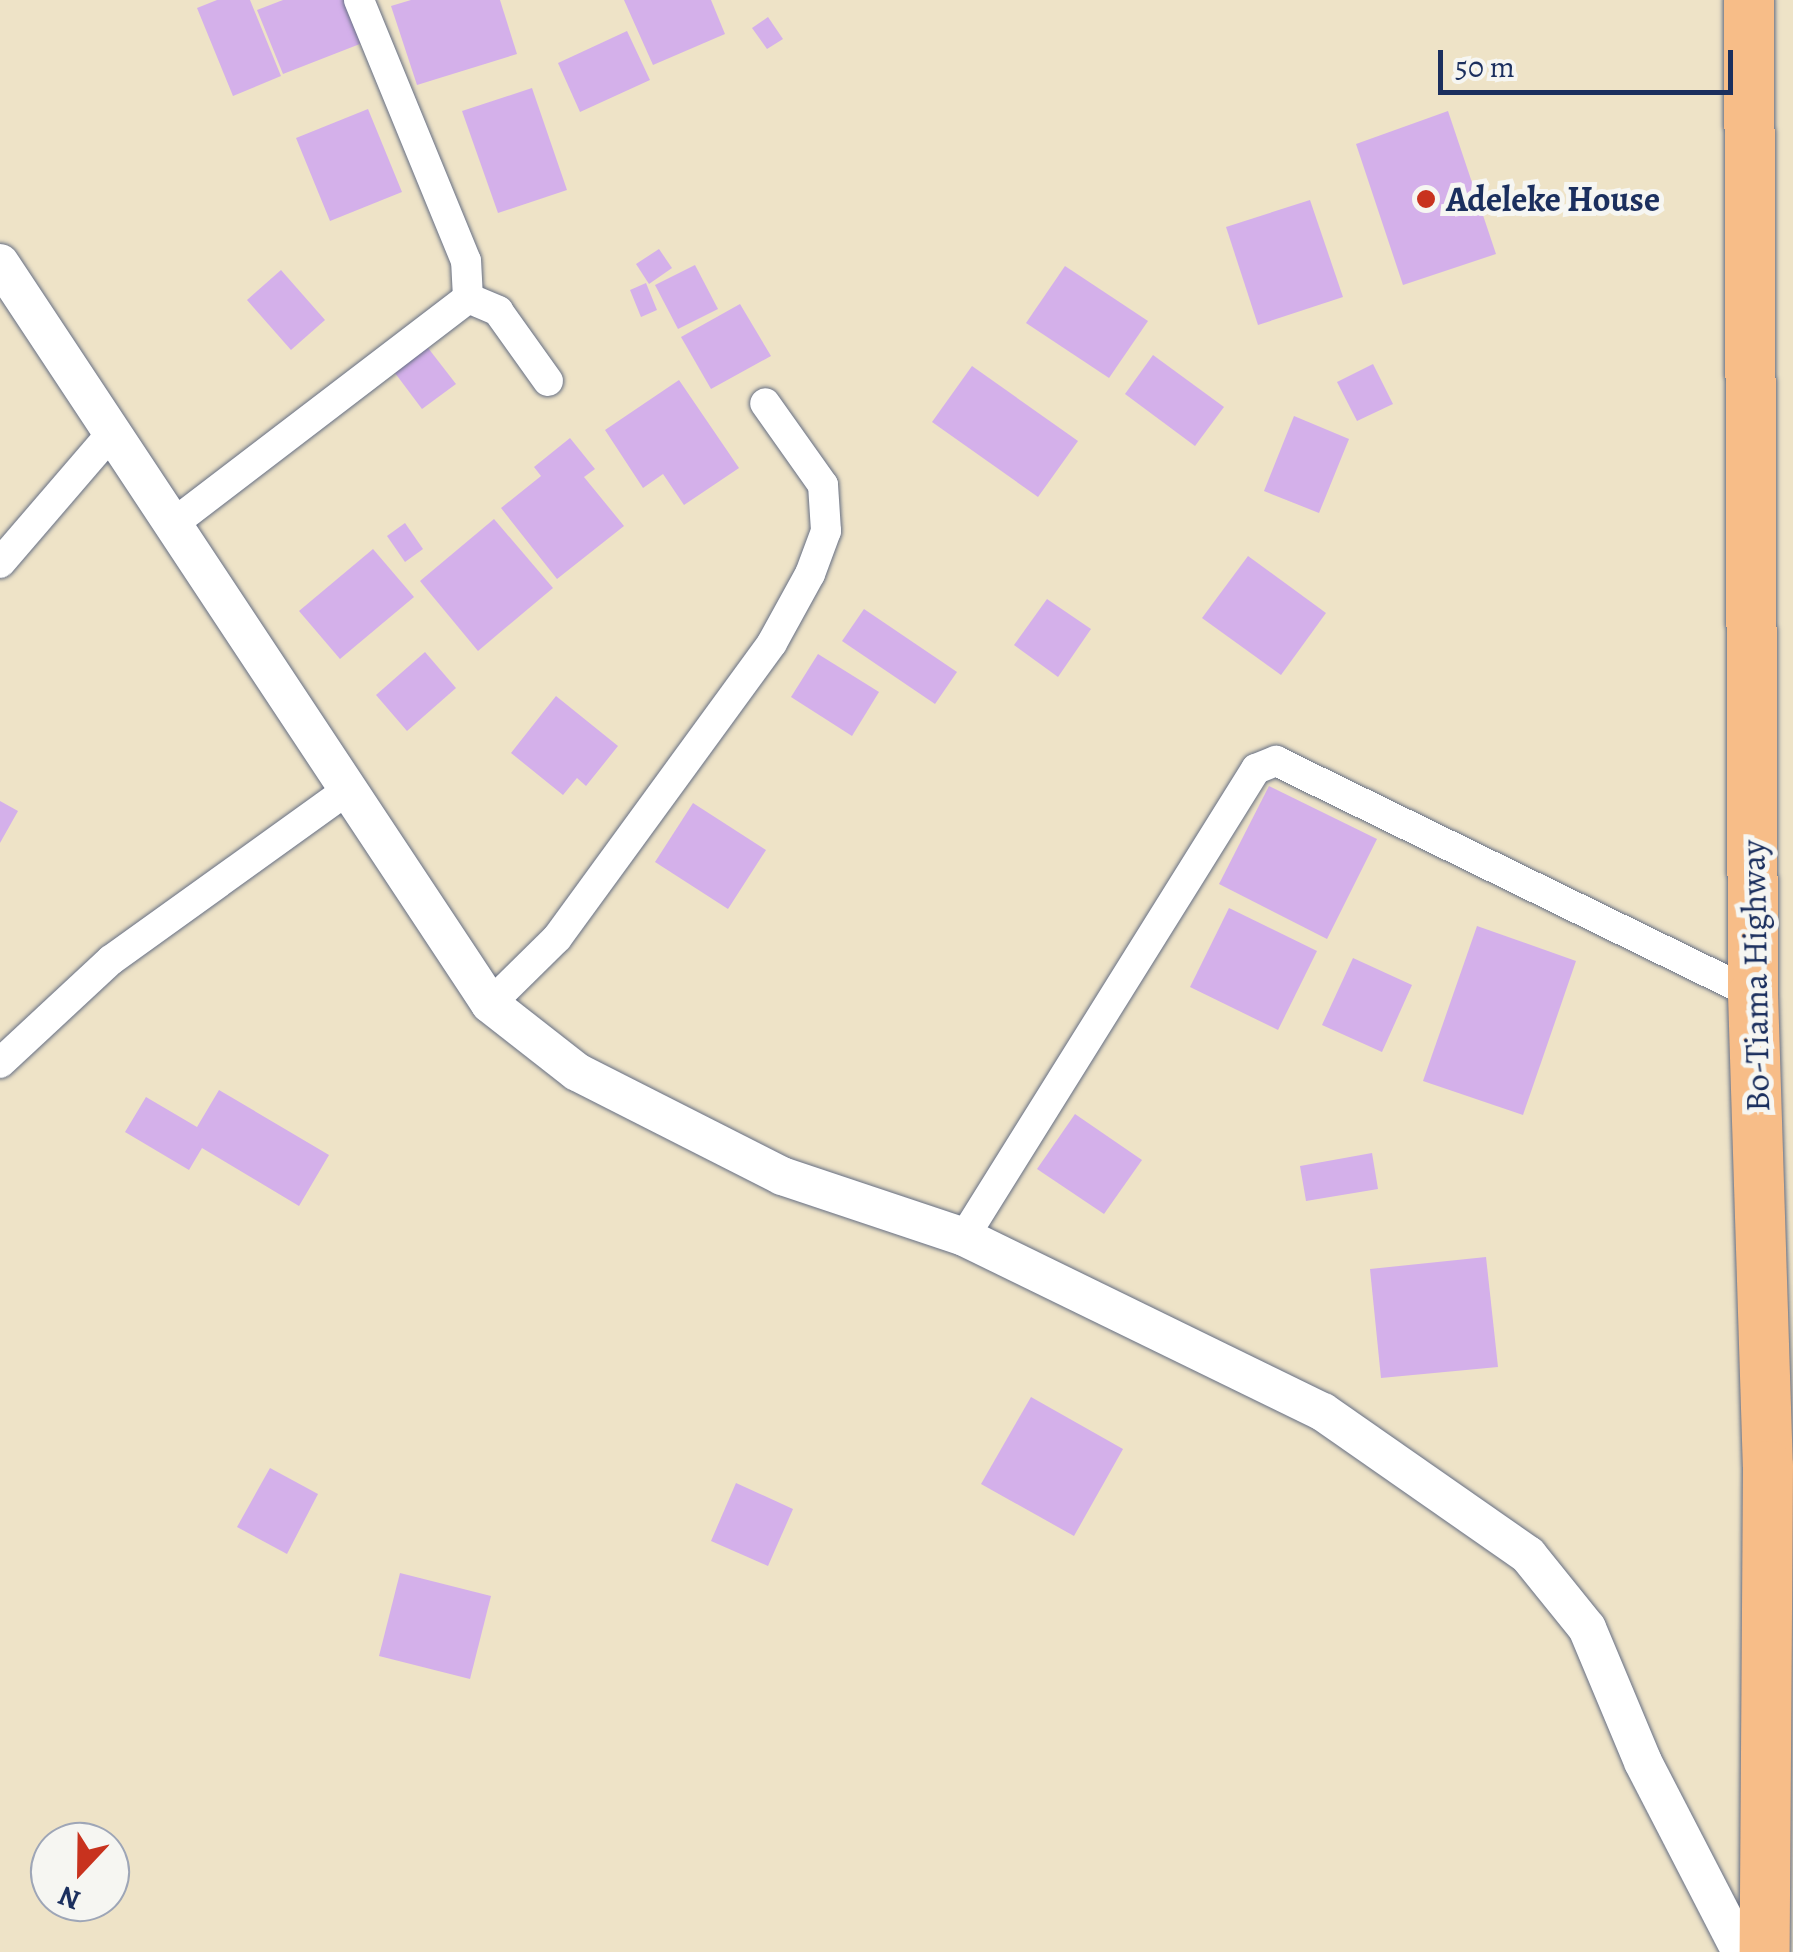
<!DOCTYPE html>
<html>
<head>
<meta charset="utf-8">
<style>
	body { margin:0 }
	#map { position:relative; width:1793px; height:1952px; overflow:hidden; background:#eee3c7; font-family:Alegreya,serif }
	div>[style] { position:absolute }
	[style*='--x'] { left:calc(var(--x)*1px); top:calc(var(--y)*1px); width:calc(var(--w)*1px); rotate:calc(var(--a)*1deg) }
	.building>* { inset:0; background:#d4b0ea }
	.roads { filter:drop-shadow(0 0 2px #656e83) drop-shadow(0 0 2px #656e83) }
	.minor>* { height:30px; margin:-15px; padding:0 15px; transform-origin:15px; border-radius:15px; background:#fff }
	.tertiary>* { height:38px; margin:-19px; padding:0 19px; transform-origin:19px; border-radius:19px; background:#fff }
	.trunk>* { height:50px; margin:-25px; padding:0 25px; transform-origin:25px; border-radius:25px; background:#f7bd88 }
	.dots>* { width:28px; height:28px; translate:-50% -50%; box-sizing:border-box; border:5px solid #f6f6f2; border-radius:50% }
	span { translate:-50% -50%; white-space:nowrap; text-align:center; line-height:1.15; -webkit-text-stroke:10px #f6f6f2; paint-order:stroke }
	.poi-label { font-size:35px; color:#1b2f5e; font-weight:700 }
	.left { translate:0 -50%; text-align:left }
	.street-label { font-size:35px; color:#1b2f5e }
	.north { position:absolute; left:30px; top:1822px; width:100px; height:100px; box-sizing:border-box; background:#f6f6f2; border:2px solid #9ea6b7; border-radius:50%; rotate:202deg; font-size:28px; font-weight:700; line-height:40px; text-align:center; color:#1b2f5e }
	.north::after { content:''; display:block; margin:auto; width:35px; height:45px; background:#c8321e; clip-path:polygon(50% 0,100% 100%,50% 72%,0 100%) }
	.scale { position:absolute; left:1438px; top:50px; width:295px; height:45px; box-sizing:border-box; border:5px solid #1b2f5e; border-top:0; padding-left:12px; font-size:30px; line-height:35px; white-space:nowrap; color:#1b2f5e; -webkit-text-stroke:8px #f6f6f2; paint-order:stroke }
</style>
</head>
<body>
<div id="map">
	<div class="building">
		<i style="clip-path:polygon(217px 0,250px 0,281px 76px,233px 96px,197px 8px)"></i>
		<i style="clip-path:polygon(283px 0,349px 0,365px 42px,283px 74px,257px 10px)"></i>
		<i style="clip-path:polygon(411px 0,500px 0,517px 54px,417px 85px,391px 6px)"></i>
		<i style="clip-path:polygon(624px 0,711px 0,725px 34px,653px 65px)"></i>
		<i style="clip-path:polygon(768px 17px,783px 39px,767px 49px,752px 28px)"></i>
		<i style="clip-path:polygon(627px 31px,650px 80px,580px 112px,558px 63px)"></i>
		<i style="clip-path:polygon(532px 88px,567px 190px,498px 213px,462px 111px)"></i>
		<i style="clip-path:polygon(368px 109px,402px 192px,330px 221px,296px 138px)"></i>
		<i style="clip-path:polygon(1448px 111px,1496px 254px,1403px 285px,1356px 144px)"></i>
		<i style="clip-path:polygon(1310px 200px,1343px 297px,1258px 325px,1226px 227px)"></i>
		<i style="clip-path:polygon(659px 249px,672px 268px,649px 284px,636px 264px)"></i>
		<i style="clip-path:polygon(695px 265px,718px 309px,678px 329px,655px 285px)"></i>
		<i style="clip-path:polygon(1065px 266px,1148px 321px,1109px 378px,1026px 323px)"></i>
		<i style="clip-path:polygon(281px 270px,325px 320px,291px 350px,247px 300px)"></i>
		<i style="clip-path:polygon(646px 283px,657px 310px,641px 317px,630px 290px)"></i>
		<i style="clip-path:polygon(740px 304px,771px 356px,711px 389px,681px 337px)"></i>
		<i style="clip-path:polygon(425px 344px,456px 384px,422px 409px,392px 369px)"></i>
		<i style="clip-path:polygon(1153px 355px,1224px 407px,1195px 446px,1125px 394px)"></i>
		<i style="clip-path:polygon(1373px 364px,1393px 404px,1357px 421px,1337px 382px)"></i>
		<i style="clip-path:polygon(972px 366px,1078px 441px,1038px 497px,932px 422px)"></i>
		<i style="clip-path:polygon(679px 380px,739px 468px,684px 505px,663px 474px,643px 488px,605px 430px)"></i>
		<i style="clip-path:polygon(1294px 416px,1349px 439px,1319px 513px,1264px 491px)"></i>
		<i style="clip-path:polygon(570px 438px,595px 469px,584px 477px,624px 526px,557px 579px,501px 508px,541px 476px,534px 467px)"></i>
		<i style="clip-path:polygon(494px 519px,553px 588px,478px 651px,420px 581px)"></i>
		<i style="clip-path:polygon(405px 523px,423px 549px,405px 562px,387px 536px)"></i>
		<i style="clip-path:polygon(373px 549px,414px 597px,340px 659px,299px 611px)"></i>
		<i style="clip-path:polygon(1248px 556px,1326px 613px,1281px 675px,1202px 618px)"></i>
		<i style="clip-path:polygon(1047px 599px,1091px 629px,1058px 677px,1014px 645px)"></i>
		<i style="clip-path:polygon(864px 609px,957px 672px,935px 704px,842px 641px)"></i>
		<i style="clip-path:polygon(425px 652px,456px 688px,407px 731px,376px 695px)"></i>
		<i style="clip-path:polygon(818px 654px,879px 692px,852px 736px,791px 697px)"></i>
		<i style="clip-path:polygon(556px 696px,618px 746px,586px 786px,577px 778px,563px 795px,511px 753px)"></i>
		<i style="clip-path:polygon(1269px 786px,1377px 839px,1327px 939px,1219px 884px)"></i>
		<i style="clip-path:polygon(0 801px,18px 811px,0 843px)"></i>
		<i style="clip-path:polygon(693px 803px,766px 850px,728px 909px,655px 862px)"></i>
		<i style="clip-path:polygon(1229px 908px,1317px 951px,1278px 1030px,1190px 987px)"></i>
		<i style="clip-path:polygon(1477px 926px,1576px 961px,1523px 1115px,1423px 1081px)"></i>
		<i style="clip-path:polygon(1353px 958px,1412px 985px,1382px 1052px,1322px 1025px)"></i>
		<i style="clip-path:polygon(219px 1090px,329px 1155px,299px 1206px,202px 1148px,189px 1170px,125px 1132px,146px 1097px,197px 1127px)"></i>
		<i style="clip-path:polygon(1075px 1114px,1142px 1160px,1104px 1214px,1037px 1169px)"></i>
		<i style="clip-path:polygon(1372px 1153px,1378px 1189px,1306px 1201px,1300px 1166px)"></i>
		<i style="clip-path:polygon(1486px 1257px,1498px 1367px,1381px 1378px,1370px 1269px)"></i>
		<i style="clip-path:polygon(1031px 1397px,1123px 1449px,1074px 1536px,981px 1484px)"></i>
		<i style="clip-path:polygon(270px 1468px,318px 1494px,287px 1554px,237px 1527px)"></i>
		<i style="clip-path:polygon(736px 1483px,793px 1509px,768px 1566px,711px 1541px)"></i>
		<i style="clip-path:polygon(400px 1573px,491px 1596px,470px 1679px,379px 1656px)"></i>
	</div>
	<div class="roads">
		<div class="minor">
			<i style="--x:468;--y:298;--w:33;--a:23"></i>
			<i style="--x:498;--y:311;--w:86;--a:54.5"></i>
			<i style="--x:170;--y:526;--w:375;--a:-37.4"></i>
			<i style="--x:468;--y:298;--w:37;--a:-93"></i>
			<i style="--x:466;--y:261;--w:282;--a:-112.3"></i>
			<i style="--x:0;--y:563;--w:169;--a:-49.3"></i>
			<i style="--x:490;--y:1004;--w:94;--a:-44.6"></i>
			<i style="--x:557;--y:938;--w:365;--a:-53.9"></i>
			<i style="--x:772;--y:643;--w:79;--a:-61.2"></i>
			<i style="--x:810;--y:574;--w:46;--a:-69.6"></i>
			<i style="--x:826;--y:531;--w:46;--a:-93.7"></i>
			<i style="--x:823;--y:485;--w:100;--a:-125.3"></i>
			<i style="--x:0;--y:1063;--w:151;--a:-42.9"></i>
			<i style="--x:111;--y:960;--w:288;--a:-35.7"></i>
			<i style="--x:964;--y:1237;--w:552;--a:-58.04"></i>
			<i style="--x:1256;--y:769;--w:22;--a:-22"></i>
			<i style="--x:1276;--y:761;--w:531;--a:26.03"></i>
		</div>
		<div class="tertiary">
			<i style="--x:0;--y:263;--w:888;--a:56.52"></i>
			<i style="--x:490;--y:1004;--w:110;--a:38"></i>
			<i style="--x:577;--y:1072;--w:230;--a:26.9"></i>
			<i style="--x:782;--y:1176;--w:192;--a:18.5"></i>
			<i style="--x:964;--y:1237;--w:399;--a:26"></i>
			<i style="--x:1323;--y:1412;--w:250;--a:34.9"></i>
			<i style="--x:1528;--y:1555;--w:94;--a:51.1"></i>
			<i style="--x:1587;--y:1628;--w:145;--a:67.3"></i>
			<i style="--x:1643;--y:1762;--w:214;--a:62.7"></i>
		</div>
		<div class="trunk">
			<i style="--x:1749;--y:0;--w:994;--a:89.77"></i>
			<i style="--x:1753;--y:994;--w:472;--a:88.2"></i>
			<i style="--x:1768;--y:1466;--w:486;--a:90.4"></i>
		</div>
	</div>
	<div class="dots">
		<i style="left:1426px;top:199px;background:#c8321e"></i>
	</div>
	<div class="poi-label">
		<span class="left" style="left:1446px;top:199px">Adeleke House</span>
	</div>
	<div class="street-label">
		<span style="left:1755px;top:976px;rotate:-91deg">Bo-Tiama Highway</span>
	</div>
	<div class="north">N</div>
	<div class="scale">50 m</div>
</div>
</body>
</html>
